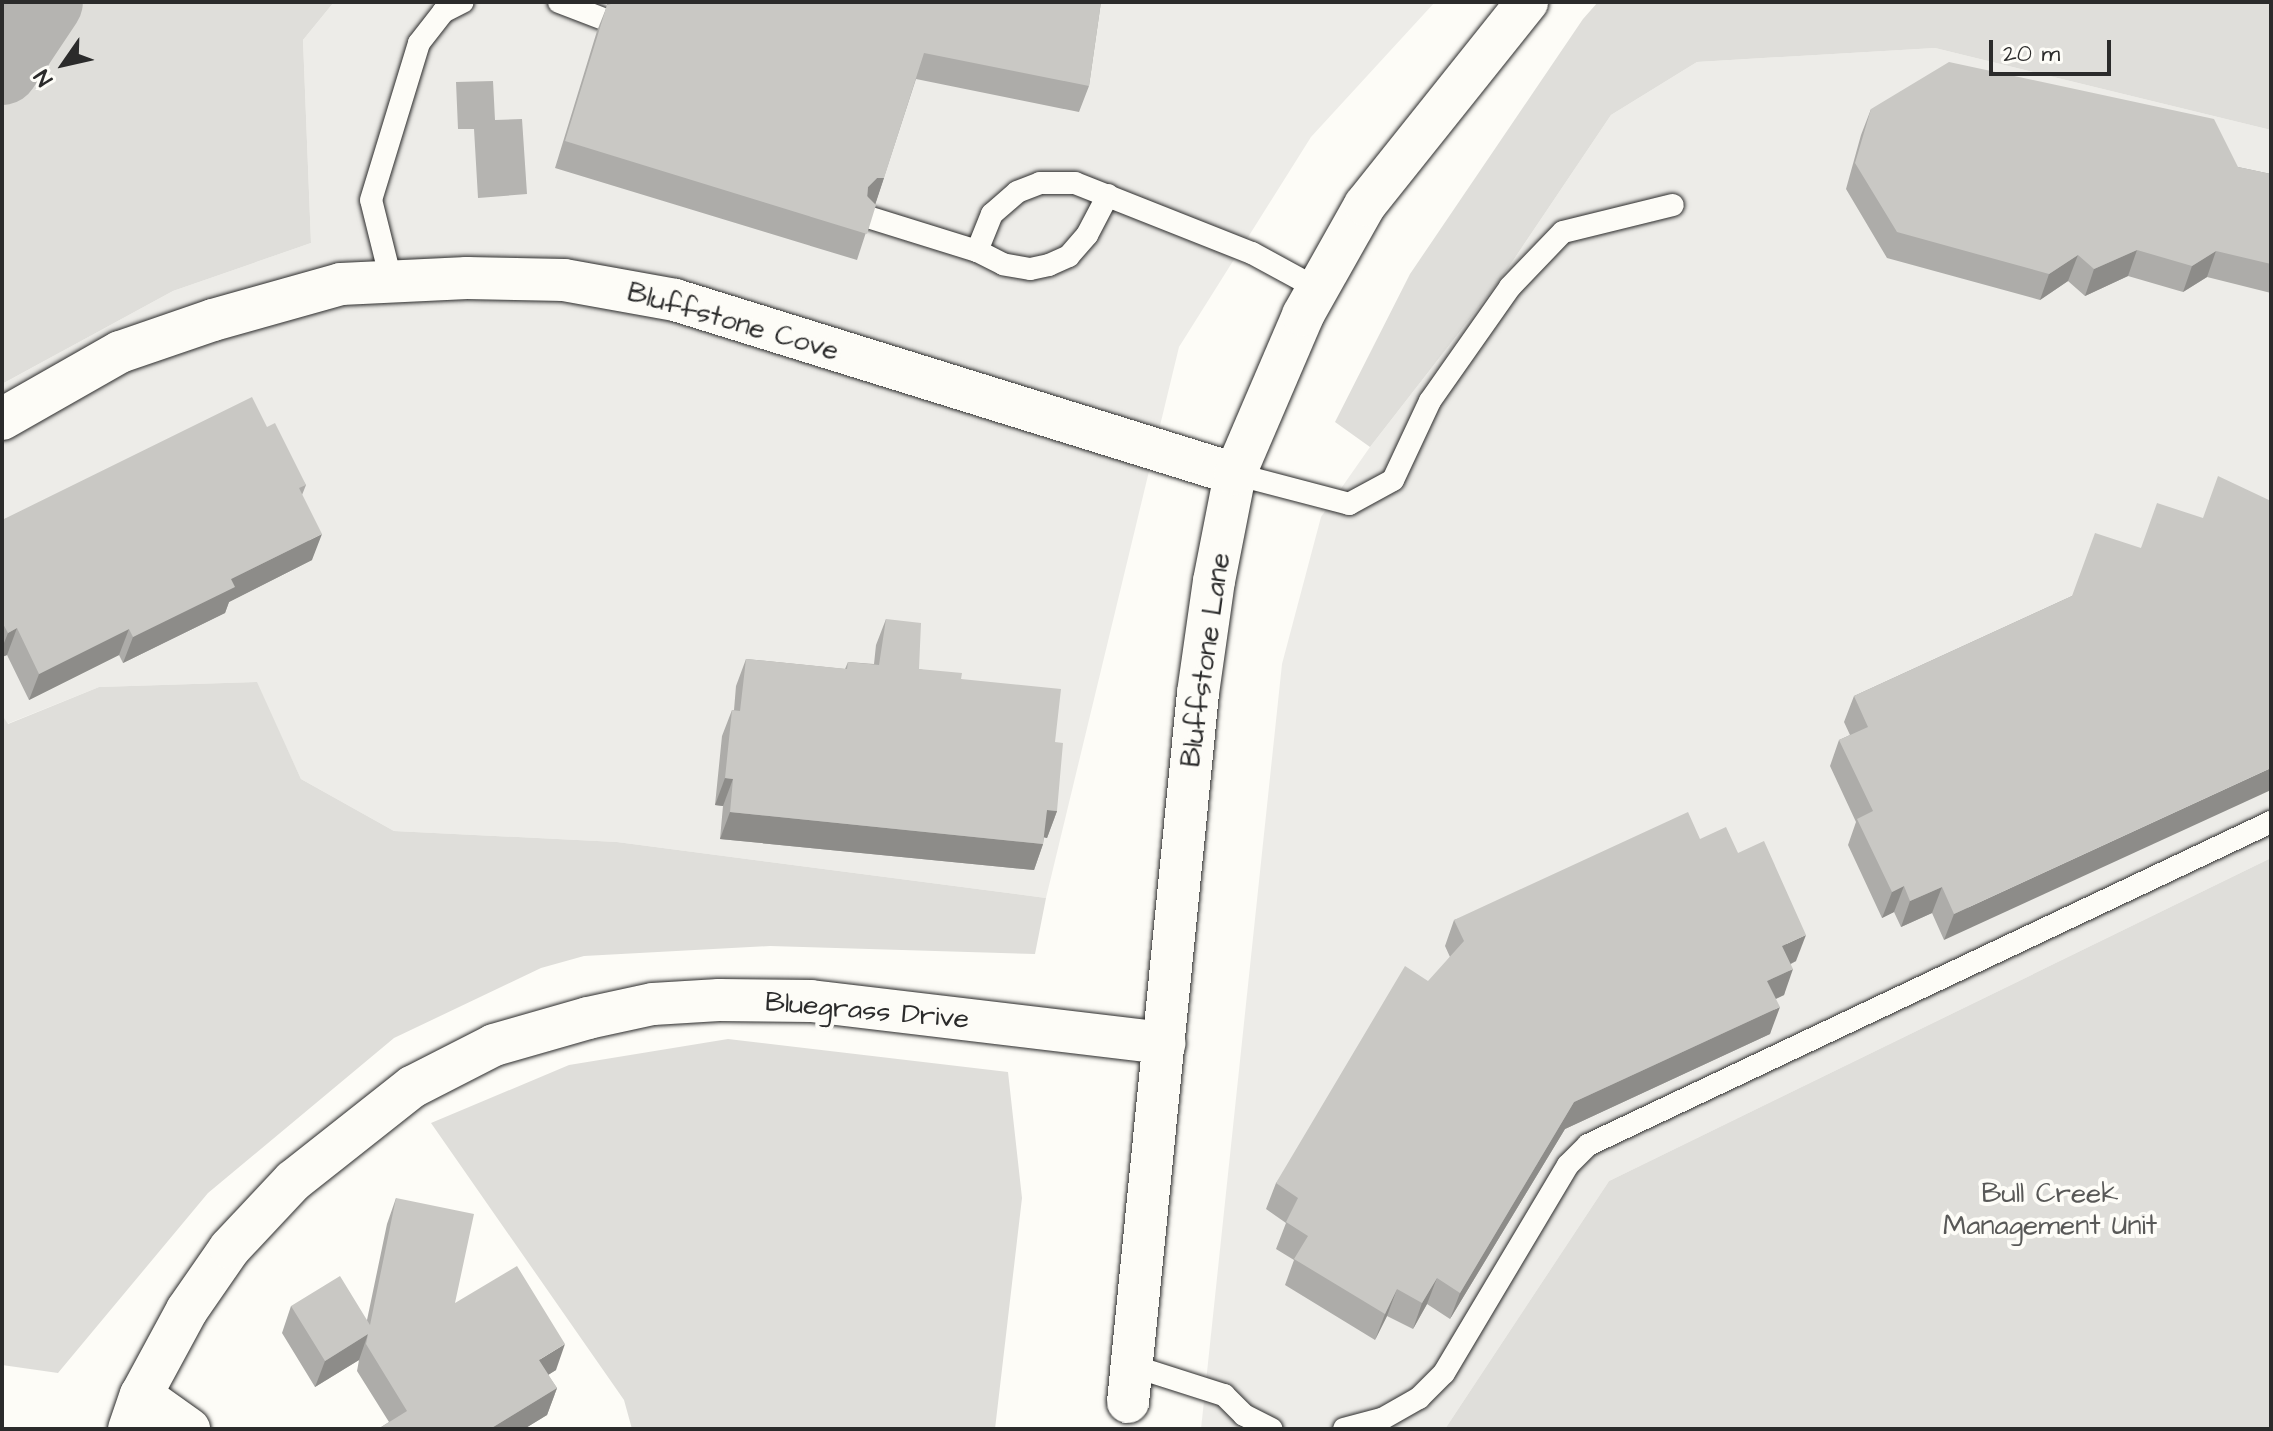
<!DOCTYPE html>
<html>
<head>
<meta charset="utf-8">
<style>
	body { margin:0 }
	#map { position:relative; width:2273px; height:1431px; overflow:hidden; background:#fdfcf7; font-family:"Architects Daughter",sans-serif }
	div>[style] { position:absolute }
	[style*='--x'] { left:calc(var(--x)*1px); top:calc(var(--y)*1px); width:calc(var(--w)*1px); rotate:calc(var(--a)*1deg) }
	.built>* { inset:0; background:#edece8 }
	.green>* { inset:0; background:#dfdeda }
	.water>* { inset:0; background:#b5b4b1 }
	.river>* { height:74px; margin:-37px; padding:0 37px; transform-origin:37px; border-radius:37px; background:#b5b4b1 }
	.roads { filter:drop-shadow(0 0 2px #2b2b2b) drop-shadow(0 0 2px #2b2b2b) }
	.lane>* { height:22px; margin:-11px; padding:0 11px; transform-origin:11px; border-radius:11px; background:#fdfcf7 }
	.street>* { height:42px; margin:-21px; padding:0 21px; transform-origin:21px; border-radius:21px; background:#fdfcf7 }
	.wall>* { inset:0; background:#adaca9 }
	.shaded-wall>* { inset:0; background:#8d8c89 }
	.building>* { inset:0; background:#c9c8c4 }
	span { translate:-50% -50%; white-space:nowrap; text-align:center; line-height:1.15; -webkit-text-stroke:8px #fdfcf7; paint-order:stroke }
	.street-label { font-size:28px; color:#2b2b2b }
	.park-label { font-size:28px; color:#585857 }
	.frame { position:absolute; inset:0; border:4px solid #2b2b2b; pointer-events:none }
	.north { position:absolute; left:24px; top:24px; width:80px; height:80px; -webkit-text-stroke:6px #fdfcf7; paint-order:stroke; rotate:236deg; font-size:22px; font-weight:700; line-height:32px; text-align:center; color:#2b2b2b }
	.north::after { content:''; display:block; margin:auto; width:28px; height:36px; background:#2b2b2b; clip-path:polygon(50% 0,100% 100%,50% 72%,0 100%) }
	.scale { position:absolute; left:1989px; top:40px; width:122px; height:36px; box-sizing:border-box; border:4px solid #2b2b2b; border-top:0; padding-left:10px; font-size:24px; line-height:28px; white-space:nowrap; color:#2b2b2b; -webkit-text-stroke:6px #fdfcf7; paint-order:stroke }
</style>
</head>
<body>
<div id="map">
	<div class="built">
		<i style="clip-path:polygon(334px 2px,1435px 2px,1311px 137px,1179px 347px,1046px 898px,617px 842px,394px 831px,301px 779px,256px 682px,99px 687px,7px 724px,2px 715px,2px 384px,173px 291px,311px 243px,303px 40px)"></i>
		<i style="clip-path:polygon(1935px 48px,2271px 130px,2271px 858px,1609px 1181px,1445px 1429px,1201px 1429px,1282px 664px,1321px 517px,1370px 447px,1500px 280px,1611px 115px,1697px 62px)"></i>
	</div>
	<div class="green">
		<i style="clip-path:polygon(2px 2px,334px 2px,303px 40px,311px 243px,173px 291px,2px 384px)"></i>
		<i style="clip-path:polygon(1598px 2px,2271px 2px,2271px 130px,1935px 48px,1697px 62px,1611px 115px,1500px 280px,1370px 447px,1335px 422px,1410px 274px,1583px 19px)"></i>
		<i style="clip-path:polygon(257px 682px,301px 779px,394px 831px,617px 842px,1046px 898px,1035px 954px,770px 946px,584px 956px,541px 968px,394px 1038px,208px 1193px,58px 1373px,2px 1365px,2px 715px,8px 724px,99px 687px)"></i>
		<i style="clip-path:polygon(2271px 858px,2271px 1429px,1445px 1429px,1609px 1181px)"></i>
		<i style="clip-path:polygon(728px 1039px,1008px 1072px,1022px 1198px,995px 1429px,632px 1429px,624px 1400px,431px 1123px,569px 1065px)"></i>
	</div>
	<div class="water">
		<i style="clip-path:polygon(493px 81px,495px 120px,522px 119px,527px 194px,478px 198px,474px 129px,458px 129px,456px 82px)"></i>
	</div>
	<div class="river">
		<i style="--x:2;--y:68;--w:79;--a:-56.3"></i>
	</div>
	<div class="roads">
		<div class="lane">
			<i style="--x:559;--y:2;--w:45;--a:20.9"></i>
			<i style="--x:1108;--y:195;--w:45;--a:117.7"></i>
			<i style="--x:1087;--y:235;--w:28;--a:131"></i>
			<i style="--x:1069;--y:256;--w:22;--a:156"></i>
			<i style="--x:1049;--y:265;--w:19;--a:168"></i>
			<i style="--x:1030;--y:269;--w:27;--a:-170"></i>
			<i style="--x:1003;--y:264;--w:29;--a:-153"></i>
			<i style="--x:977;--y:251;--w:40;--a:-68"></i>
			<i style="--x:992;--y:214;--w:33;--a:-41"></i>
			<i style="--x:1017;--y:192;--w:25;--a:-21"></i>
			<i style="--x:1040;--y:183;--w:35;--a:0"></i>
			<i style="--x:1075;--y:183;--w:190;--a:21.6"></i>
			<i style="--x:1252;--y:253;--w:75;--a:28.6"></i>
			<i style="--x:871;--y:218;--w:111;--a:17.3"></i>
			<i style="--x:391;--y:280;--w:82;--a:-104"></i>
			<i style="--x:371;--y:200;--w:164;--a:-73"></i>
			<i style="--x:419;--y:43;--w:39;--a:-52"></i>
			<i style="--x:443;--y:12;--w:22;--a:-27"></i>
			<i style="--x:1235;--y:474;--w:118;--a:14.7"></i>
			<i style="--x:1349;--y:504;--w:50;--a:-28.6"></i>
			<i style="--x:1393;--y:480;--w:87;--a:-64.9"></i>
			<i style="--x:1430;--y:401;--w:139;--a:-54.9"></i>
			<i style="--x:1510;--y:287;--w:76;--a:-46.1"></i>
			<i style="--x:1563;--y:232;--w:113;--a:-13.8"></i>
			<i style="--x:1133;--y:1366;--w:96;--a:17.7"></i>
			<i style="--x:1224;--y:1395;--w:28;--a:45"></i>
			<i style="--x:1244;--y:1415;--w:31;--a:27"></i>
			<i style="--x:1344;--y:1429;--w:39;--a:-15"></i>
			<i style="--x:1382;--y:1419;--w:43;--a:-29.6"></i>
			<i style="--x:1419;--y:1398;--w:35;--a:-45"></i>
			<i style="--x:1444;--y:1373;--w:242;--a:-59.2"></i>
			<i style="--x:1568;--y:1165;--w:28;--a:-45"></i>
			<i style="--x:1588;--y:1145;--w:756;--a:-25.31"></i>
		</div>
		<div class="street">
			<i style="--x:2;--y:419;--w:136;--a:-29.6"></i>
			<i style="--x:120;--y:352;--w:98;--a:-19"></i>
			<i style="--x:213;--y:320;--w:133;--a:-15.7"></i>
			<i style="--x:341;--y:284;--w:126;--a:-2.7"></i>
			<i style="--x:467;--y:278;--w:97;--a:1.2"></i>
			<i style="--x:564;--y:280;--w:113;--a:10.2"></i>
			<i style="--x:675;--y:300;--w:586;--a:17.26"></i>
			<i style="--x:141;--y:1395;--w:59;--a:35.3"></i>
			<i style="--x:1128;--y:1402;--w:712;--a:-84.36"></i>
			<i style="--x:1198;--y:693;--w:113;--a:-81.9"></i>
			<i style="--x:1214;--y:581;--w:109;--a:-78.9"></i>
			<i style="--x:1235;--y:474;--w:173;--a:-66.8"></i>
			<i style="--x:1303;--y:315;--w:126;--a:-60.6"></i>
			<i style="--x:1365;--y:205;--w:260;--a:-51.4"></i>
			<i style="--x:129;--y:1429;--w:36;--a:-71"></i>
			<i style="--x:141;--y:1395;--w:97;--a:-61.6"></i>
			<i style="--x:187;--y:1310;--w:75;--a:-55.3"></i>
			<i style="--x:230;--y:1248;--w:92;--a:-46.8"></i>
			<i style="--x:293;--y:1181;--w:152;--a:-38.3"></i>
			<i style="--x:412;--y:1087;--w:92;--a:-27.1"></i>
			<i style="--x:494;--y:1045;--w:98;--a:-16"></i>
			<i style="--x:588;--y:1018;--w:66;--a:-12.2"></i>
			<i style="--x:653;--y:1004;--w:66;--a:-3.5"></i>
			<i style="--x:719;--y:1000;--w:92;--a:0.6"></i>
			<i style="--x:811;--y:1001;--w:356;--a:6.8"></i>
		</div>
	</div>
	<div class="wall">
		<i style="clip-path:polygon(607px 2px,1101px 2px,1089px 86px,1079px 112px,916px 79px,857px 260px,555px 168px,597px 31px,607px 6px)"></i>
		<i style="clip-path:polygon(1871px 109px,2238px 167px,2271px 174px,2271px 293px,2207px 277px,2183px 292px,2128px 276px,2085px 296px,2068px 281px,2040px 300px,1887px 258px,1846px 189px,1861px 135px)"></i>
		<i style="clip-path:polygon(267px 427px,306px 485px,302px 495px,312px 560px,229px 602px,225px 613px,123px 663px,119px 655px,29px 700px,7px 655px,2px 657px,2px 520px)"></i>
		<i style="clip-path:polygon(2271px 501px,1944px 940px,1932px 913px,1901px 927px,1894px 912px,1882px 918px,1848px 845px,1856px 822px,1830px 766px,1839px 740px,1850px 735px,1844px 722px,1854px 696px,2072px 596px,2141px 548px,2203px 518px)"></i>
		<i style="clip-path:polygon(886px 619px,919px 669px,961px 679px,1055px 742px,1057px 811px,1047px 838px,1044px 837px,1043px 844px,1034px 870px,720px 839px,723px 806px,715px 805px,722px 736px,732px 710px,734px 710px,736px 686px,746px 659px,845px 669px,848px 662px,874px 664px,876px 645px)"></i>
		<i style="clip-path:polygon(1700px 839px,1738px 853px,1796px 961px,1791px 964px,1784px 995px,1776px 999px,1770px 1034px,1565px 1129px,1450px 1319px,1427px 1304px,1413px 1329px,1387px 1316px,1375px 1340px,1285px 1285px,1294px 1260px,1276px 1249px,1286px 1223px,1266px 1209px,1276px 1183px,1450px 957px,1445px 946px,1454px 920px)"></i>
		<i style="clip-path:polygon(396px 1198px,455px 1303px,556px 1370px,548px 1375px,557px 1388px,547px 1415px,524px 1429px,378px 1429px,389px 1422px,357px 1371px,359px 1360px,315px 1387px,282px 1333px,291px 1306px,367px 1320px,387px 1224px)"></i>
	</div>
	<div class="shaded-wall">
		<i style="clip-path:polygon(877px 178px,884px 178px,875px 205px,867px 205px,868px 187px)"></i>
		<i style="clip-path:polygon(2137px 250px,2128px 276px,2085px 296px,2094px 269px)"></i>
		<i style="clip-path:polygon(2216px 251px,2207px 277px,2183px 292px,2192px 266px)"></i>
		<i style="clip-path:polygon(2078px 255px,2068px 281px,2040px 300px,2049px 274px)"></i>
		<i style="clip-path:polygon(322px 534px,312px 560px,229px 602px,225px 613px,123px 663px,133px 637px,231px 579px)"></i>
		<i style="clip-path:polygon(17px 628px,7px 655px,2px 657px,2px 648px,8px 633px)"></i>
		<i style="clip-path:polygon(129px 629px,119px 655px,29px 700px,39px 674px)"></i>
		<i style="clip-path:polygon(2271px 768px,2271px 790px,1944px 940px,1954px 914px)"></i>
		<i style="clip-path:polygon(725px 778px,733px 779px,723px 806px,715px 805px)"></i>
		<i style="clip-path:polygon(1047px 810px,1057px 811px,1047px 838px,1037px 836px)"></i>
		<i style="clip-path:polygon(730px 812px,1043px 844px,1034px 870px,720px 839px)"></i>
		<i style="clip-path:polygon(1904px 886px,1894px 912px,1882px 918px,1892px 892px)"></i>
		<i style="clip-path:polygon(1942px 887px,1932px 913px,1901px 927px,1910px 901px)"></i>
		<i style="clip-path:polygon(1806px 935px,1796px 961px,1773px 972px,1782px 946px)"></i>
		<i style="clip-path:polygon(1793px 969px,1784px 995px,1758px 1007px,1767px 981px)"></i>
		<i style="clip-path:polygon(1780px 1007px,1770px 1034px,1565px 1129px,1450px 1319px,1460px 1293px,1574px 1102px)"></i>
		<i style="clip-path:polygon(1437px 1278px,1427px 1304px,1413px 1329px,1422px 1303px)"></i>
		<i style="clip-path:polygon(1397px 1289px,1387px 1316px,1375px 1340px,1385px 1314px)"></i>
		<i style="clip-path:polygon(368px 1334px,359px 1360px,315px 1387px,325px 1361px)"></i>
		<i style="clip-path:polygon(565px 1344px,556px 1370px,530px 1386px,539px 1360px)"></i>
		<i style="clip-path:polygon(557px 1388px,547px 1415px,524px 1429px,490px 1429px)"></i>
	</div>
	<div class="building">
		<i style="clip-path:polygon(619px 2px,1101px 2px,1089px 86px,924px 53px,884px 178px,877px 178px,868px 187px,867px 196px,876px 205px,867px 234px,565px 141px,607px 5px)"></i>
		<i style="clip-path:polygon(1949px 62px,2214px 119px,2238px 167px,2271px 174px,2271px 264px,2216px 251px,2192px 266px,2137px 250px,2094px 269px,2078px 255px,2049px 274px,1897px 232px,1855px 163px,1871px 109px)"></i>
		<i style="clip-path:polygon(252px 397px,267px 427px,275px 423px,306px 485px,299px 488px,322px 534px,231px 579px,235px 587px,133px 637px,129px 629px,39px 674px,17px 628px,8px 633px,2px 622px,2px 520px)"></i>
		<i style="clip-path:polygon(2218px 476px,2271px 501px,2271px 768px,1954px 914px,1942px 887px,1910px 901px,1904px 886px,1892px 892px,1857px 819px,1873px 811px,1839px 740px,1868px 727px,1854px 696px,2072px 596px,2095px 533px,2141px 548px,2157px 503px,2203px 518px)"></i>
		<i style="clip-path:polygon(886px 619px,921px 623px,919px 669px,962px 673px,961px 679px,1061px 689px,1055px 742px,1063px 743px,1057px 811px,1047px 810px,1043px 844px,730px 812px,733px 779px,725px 778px,732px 710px,740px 711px,746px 659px,847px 669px,848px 662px,879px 665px)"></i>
		<i style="clip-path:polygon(1688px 812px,1700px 839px,1726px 827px,1738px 853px,1764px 841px,1806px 935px,1782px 946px,1793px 969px,1767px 981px,1780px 1007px,1574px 1102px,1460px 1293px,1437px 1278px,1422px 1303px,1397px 1289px,1385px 1314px,1294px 1259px,1308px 1236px,1286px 1222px,1298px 1198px,1276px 1183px,1405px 966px,1428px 981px,1464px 941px,1454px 920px)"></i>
		<i style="clip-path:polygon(396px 1198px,474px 1214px,455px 1303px,517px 1266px,565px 1344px,539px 1360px,557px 1388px,490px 1429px,378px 1429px,407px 1411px,366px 1344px,368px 1334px,325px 1361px,291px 1306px,340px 1276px,370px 1325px)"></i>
	</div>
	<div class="street-label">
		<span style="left:733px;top:322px;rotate:16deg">Bluffstone Cove</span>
		<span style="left:1206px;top:660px;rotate:-82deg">Bluffstone Lane</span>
		<span style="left:867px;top:1011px;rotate:5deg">Bluegrass Drive</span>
	</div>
	<div class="park-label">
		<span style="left:2050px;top:1210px">Bull Creek<br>Management Unit</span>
	</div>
	<div class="frame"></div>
	<div class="north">N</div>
	<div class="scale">20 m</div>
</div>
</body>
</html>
